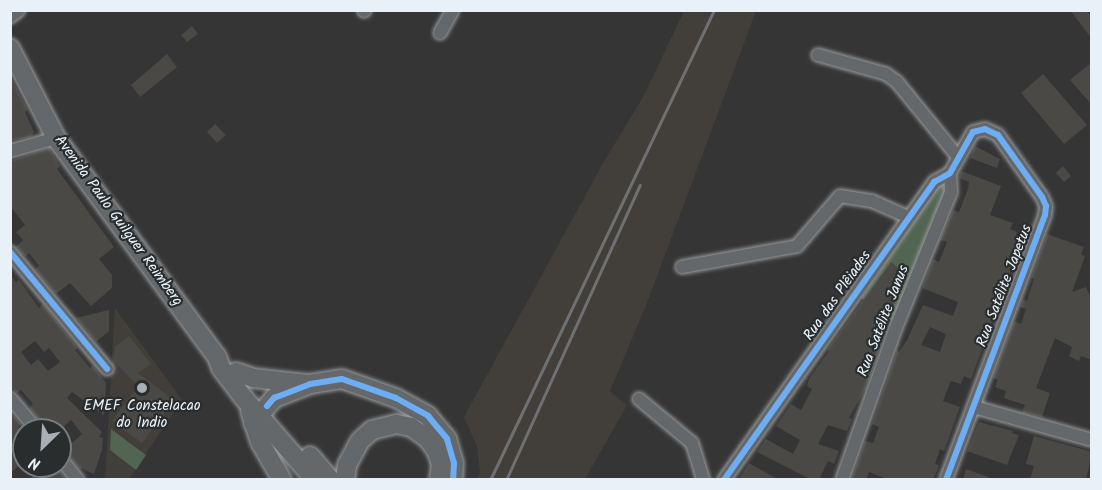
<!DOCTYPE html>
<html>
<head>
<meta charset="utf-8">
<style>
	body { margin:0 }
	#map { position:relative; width:1102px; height:490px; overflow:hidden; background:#353535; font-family:Kalam,sans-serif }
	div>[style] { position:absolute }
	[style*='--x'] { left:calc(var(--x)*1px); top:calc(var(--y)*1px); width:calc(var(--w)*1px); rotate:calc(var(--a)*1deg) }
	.built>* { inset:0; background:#423f3a }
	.green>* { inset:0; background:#526452 }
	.building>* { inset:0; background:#4a4946 }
	.roads { filter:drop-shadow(0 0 2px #9a9c9e) drop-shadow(0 0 2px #9a9c9e) }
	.street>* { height:12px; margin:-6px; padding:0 6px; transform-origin:6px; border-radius:6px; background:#64686b }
	.secondary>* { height:18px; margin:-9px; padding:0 9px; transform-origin:9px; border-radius:9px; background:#64686b }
	.rail>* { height:3px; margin:-1.5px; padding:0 1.5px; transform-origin:1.5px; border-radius:1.5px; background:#6f7071 }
	.cycleway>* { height:6px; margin:-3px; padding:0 3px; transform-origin:3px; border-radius:3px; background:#6dadf4 }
	.dots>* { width:16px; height:16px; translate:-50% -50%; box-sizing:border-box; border:3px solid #2a2d2e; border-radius:50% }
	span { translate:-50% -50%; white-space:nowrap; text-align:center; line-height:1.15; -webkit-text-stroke:4.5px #2a2d2e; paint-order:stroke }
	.street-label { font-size:15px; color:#e8f1f8 }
	.poi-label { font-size:15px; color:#e8f1f8 }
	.frame { position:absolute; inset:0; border:12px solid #e8f1f8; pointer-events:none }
	.north { position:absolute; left:12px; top:418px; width:60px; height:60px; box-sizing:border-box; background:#2a2d2e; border:2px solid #767b7f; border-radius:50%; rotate:205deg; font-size:16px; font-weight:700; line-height:24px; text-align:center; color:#e8f1f8 }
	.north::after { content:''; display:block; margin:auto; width:21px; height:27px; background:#a9afb4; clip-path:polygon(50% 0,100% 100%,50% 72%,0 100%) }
</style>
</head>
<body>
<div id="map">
	<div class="built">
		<i style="clip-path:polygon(684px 11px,756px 11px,647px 303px,610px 391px,627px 405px,585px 479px,477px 479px,480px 473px,477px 447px,464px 417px,602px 165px,643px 97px)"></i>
		<i style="clip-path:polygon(115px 308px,182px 400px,129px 479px,105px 480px)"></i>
	</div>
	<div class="green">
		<i style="clip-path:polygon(944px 184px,947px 186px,895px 323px,861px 298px,938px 187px)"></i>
		<i style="clip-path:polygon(111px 429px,146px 455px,136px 470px,110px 450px)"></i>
	</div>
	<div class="building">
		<i style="clip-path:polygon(1070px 10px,1086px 10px,1092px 16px,1092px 39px)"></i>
		<i style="clip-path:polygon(192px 26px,198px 34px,187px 42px,181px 35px)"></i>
		<i style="clip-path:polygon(167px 54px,177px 67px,140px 97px,131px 85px)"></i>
		<i style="clip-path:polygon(1092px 62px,1092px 105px,1070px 80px)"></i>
		<i style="clip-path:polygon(1043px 74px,1087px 125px,1064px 144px,1021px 93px)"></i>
		<i style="clip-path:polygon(10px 76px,28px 110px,25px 112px,34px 132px,31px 137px,10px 141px)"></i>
		<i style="clip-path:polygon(215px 124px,226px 135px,217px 143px,207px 132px)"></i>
		<i style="clip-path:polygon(975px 146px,1000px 159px,997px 168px,970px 158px)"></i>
		<i style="clip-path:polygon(49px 148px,60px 166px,57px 169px,114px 247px,99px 259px,112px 275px,112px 288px,91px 306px,70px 283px,56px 294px,35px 269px,39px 266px,29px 253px,25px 257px,16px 247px,23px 240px,16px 232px,25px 225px,10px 206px,10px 161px)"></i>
		<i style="clip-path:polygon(1063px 166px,1071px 176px,1064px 182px,1056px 173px)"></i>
		<i style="clip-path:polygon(evenodd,961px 171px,1001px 186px,990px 215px,1013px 223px,1010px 229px,1017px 232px,1016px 236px,1022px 238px,1021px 242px,1005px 286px,1000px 284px,990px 310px,996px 311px,971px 379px,964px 376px,961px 384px,951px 381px,943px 401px,960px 407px,944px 451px,940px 449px,935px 464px,939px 465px,933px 480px,889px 480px,869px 472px,866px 480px,851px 480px,865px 441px,873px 443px,879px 427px,872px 424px,897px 350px,899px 352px,907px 340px,923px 305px,953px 316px,958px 302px,922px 288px,933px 259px,939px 262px,947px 242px,940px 240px,953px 210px,959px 212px,968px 189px,969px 182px,959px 178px,961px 171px,930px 327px,946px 334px,940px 352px,921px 345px,930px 327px)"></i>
		<i style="clip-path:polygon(1047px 234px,1084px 247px,1081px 254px,1085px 256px,1072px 292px,1086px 287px,1089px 294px,1092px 306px,1092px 360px,1081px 356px,1079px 361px,1069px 356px,1072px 347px,1055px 338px,1036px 388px,1050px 393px,1042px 417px,1022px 412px,1025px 405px,1004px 398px,1006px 391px,995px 387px,998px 380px,993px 378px,1014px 321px,1021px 324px,1026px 309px,1020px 307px,1023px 299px,1027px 301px,1034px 279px,1031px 278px)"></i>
		<i style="clip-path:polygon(891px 262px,908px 275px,901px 293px,879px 328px,885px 332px,867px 386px,849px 418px,852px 419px,847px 431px,828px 425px,818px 444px,839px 451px,834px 464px,828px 461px,819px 480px,812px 480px,757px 452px,766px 439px,793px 454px,800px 440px,776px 426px,791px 404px,801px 410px,812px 389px,807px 386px,809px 379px,829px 351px,827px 350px)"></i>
		<i style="clip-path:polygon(evenodd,10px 275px,16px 282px,19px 280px,39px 308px,43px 304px,78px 348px,75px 350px,90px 368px,93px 365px,106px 383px,104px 415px,72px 392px,67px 398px,102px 432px,99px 437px,103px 438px,102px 450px,94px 474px,81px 468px,80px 470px,63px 451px,82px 434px,71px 420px,60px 430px,47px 430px,29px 408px,33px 404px,21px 390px,17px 393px,10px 386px,10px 275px,35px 341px,44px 352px,49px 348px,60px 362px,48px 371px,38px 359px,31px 365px,21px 352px,35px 341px)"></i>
		<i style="clip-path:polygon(109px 310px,109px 331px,96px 342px,76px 318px)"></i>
		<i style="clip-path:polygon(129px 336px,151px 364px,138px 373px,174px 400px,142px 443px,112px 421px,138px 386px,113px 360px,115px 347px)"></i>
		<i style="clip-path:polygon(10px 411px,21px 424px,18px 427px,24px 433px,24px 462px,10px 473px)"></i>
		<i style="clip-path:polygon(979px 422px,1013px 431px,1012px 433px,1019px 435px,1007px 465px,967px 451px)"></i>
		<i style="clip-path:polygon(1034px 436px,1092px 452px,1086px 480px,1030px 480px,1034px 466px,1026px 464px)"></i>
		<i style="clip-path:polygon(749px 463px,779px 480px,738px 480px)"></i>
		<i style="clip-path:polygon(45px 466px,56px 466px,67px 480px,28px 480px)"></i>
		<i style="clip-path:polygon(966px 469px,991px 478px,991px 480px,963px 480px)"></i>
	</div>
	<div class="roads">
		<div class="street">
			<i style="--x:364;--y:11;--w:1;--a:-45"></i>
			<i style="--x:10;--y:17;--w:11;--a:-38"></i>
			<i style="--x:440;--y:33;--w:26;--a:-61"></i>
			<i style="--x:818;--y:55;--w:71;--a:15.6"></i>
			<i style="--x:886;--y:74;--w:14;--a:36"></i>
			<i style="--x:897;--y:82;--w:97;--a:50.9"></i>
			<i style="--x:10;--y:151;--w:48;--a:-15.8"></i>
			<i style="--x:10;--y:252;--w:152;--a:50.3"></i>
			<i style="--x:682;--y:267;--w:117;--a:-10.3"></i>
			<i style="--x:797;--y:246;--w:66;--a:-49.3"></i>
			<i style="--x:840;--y:196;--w:32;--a:9"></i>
			<i style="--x:872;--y:201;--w:39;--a:24"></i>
			<i style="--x:10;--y:398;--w:42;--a:49.8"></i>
			<i style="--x:639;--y:399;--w:69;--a:39.7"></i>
			<i style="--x:692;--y:443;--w:39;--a:73"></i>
			<i style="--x:974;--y:407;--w:123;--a:15.6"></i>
			<i style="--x:60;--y:458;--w:28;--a:51"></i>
			<i style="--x:724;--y:480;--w:365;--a:-54.8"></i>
			<i style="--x:934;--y:182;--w:18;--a:-29"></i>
			<i style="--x:950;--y:173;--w:47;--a:-60.7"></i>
			<i style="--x:973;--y:132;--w:12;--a:-14"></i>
			<i style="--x:985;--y:129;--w:14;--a:25"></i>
			<i style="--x:998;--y:135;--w:76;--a:54.6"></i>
			<i style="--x:1042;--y:197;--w:10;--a:66"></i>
			<i style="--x:1046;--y:206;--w:9;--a:96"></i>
			<i style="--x:1045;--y:215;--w:283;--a:110.5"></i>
			<i style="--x:842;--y:480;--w:159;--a:-70.5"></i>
			<i style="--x:895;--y:330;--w:149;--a:-67.9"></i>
			<i style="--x:951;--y:192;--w:19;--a:-93"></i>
		</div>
		<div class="secondary">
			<i style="--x:10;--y:48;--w:101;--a:62.9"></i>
			<i style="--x:56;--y:138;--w:272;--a:53.7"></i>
			<i style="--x:217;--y:357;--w:12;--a:70"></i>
			<i style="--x:221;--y:368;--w:35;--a:53"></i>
			<i style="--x:242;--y:396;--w:111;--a:49"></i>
			<i style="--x:236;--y:372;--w:18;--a:19"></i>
			<i style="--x:253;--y:378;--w:55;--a:6.2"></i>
			<i style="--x:250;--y:411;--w:33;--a:72"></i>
			<i style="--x:260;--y:442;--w:44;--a:59.9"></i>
			<i style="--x:253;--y:423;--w:33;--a:-50"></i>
			<i style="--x:274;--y:398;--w:39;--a:-21"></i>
			<i style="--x:310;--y:384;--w:32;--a:-9"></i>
			<i style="--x:342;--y:379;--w:57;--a:19.4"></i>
			<i style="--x:396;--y:398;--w:37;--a:29"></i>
			<i style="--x:428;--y:416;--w:30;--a:50"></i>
			<i style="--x:447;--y:439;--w:25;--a:74"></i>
			<i style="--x:454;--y:463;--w:17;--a:93"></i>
			<i style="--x:310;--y:456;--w:32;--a:49"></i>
			<i style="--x:345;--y:480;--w:15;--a:-82"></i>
			<i style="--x:347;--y:465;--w:27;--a:-62"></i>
			<i style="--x:360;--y:441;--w:16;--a:-43"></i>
			<i style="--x:372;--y:430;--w:25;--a:-14"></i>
			<i style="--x:396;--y:424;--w:15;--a:11"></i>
			<i style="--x:411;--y:427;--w:19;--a:35"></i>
			<i style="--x:427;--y:438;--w:17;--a:54"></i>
			<i style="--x:437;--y:452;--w:13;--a:72"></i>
			<i style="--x:441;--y:464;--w:16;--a:97"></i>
		</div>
	</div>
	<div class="rail">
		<i style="--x:490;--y:480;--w:521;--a:-64.52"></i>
		<i style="--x:506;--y:480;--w:324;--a:-65.6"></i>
	</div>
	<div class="cycleway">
		<i style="--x:10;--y:252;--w:152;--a:50.3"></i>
		<i style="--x:267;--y:406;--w:11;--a:-49"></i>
		<i style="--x:274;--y:398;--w:39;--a:-21"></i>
		<i style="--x:310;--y:384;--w:32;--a:-9"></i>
		<i style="--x:342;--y:379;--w:57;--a:19.4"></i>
		<i style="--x:396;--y:398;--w:37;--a:29"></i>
		<i style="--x:428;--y:416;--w:30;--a:50"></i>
		<i style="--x:447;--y:439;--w:25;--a:74"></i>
		<i style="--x:454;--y:463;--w:17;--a:93"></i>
		<i style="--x:724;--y:480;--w:365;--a:-54.8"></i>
		<i style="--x:934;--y:182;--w:18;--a:-29"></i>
		<i style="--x:950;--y:173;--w:47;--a:-60.7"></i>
		<i style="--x:973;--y:132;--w:12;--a:-14"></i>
		<i style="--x:985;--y:129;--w:14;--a:25"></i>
		<i style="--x:998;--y:135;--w:76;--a:54.6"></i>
		<i style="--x:1042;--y:197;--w:10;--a:66"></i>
		<i style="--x:1046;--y:206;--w:9;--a:96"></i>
		<i style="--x:1045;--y:215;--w:283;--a:110.5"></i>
	</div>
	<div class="dots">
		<i style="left:142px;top:388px;background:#a9afb4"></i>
	</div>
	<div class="street-label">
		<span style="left:118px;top:221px;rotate:54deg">Avenida Paulo Guilguer Reimberg</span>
		<span style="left:1005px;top:286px;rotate:-69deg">Rua Satélite Japetus</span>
		<span style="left:838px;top:296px;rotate:-55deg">Rua das Plêiades</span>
		<span style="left:884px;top:321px;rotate:-69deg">Rua Satélite Janus</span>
	</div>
	<div class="poi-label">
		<span style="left:142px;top:415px">EMEF Constelacao<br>do Indio</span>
	</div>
	<div class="frame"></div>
	<div class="north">N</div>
</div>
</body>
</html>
